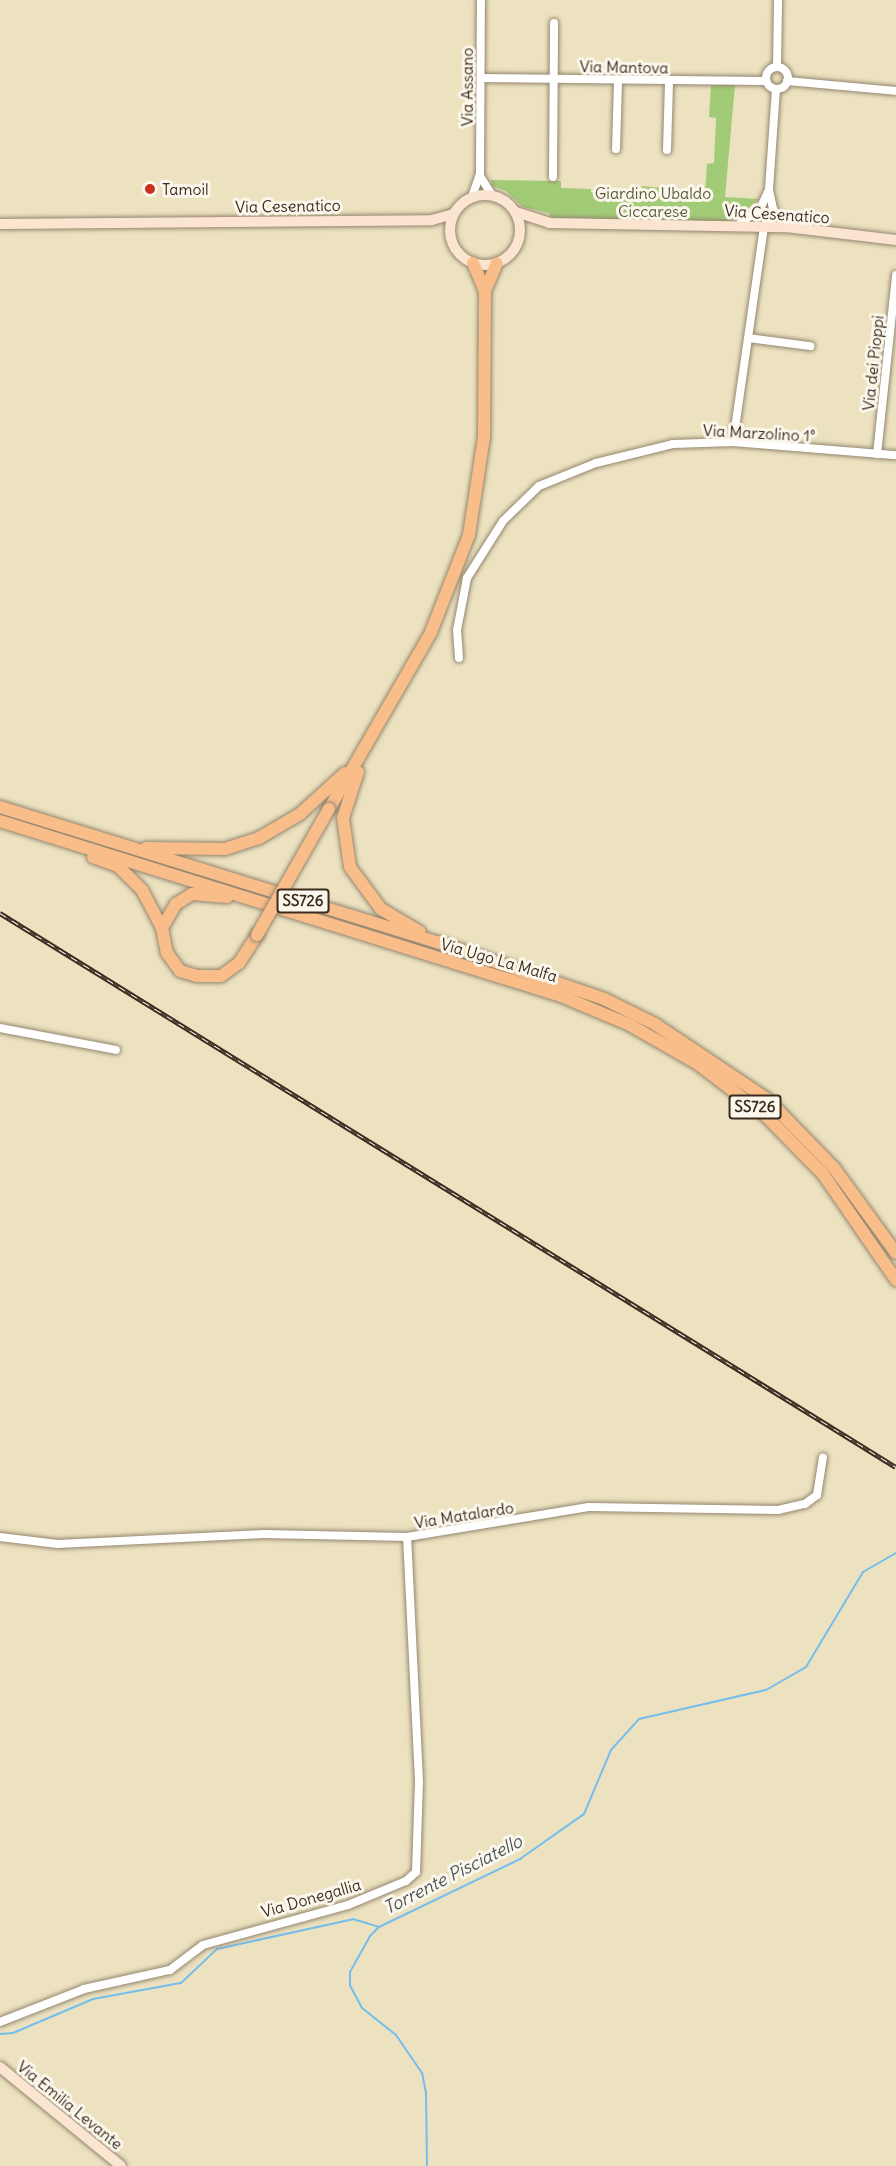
<!DOCTYPE html>
<html>
<head>
<meta charset="utf-8">
<style>
	body { margin:0 }
	#map { position:relative; width:896px; height:2166px; overflow:hidden; background:#ece2c0; font-family:Delius,sans-serif }
	div>[style] { position:absolute }
	[style*='--x'] { left:calc(var(--x)*1px); top:calc(var(--y)*1px); width:calc(var(--w)*1px); rotate:calc(var(--a)*1deg) }
	.green>* { inset:0; background:#a2cb77 }
	.stream>* { height:2px; margin:-1px; padding:0 1px; transform-origin:1px; border-radius:1px; background:#75bded }
	.roads { filter:drop-shadow(0 0 2px #94866f) drop-shadow(0 0 2px #94866f) }
	.minor>* { height:8px; margin:-4px; padding:0 4px; transform-origin:4px; border-radius:4px; background:#fff }
	.minor>.ring { margin:-4px; padding:0; box-sizing:content-box; background:none; border:8px solid #fff; border-radius:50% }
	.secondary>* { height:10px; margin:-5px; padding:0 5px; transform-origin:5px; border-radius:5px; background:#fce5d0 }
	.secondary>.ring { margin:-5px; padding:0; box-sizing:content-box; background:none; border:10px solid #fce5d0; border-radius:50% }
	.trunk>* { height:12px; margin:-6px; padding:0 6px; transform-origin:6px; border-radius:6px; background:#f8bd89 }
	.rail>* { height:4.5px; margin-top:-2.25px; transform-origin:0; background:repeating-linear-gradient(90deg,#fbf7ec 0 7px,#3b2a1e 0 14px); box-sizing:border-box; border-block:2px solid #3b2a1e }
	.bridges { filter:drop-shadow(0 0 2px #94866f) drop-shadow(0 0 2px #94866f) }
	.trunk-bridge>* { height:12px; margin:-6px; padding:0 6px; transform-origin:6px; border-radius:6px; background:#f8bd89 }
	.dots>* { width:16px; height:16px; translate:-50% -50%; box-sizing:border-box; border:3px solid #fbf7ec; border-radius:50% }
	span { translate:-50% -50%; white-space:nowrap; text-align:center; line-height:1.15; -webkit-text-stroke:6px #fbf7ec; paint-order:stroke }
	.shield-label span { padding:2px 4px; background:#fbf7ec; border:2px solid; border-radius:4px; -webkit-text-stroke-width:0 }
	.shield-label { font-size:15px; color:#3b2a1e; font-weight:700 }
	.street-label { font-size:16px; color:#3b2a1e }
	.poi-label { font-size:16px; color:#3b2a1e }
	.left { translate:0 -50%; text-align:left }
	.park-label { font-size:16px; color:#5a5a39 }
	.water-label { font-size:18px; color:#4c565c; font-style:italic }
</style>
</head>
<body>
<div id="map">
	<div class="green">
		<i style="clip-path:polygon(711px 85px,735px 85px,725px 197px,759px 199px,735px 219px,723px 222px,552px 218px,549px 213px,523px 207px,506px 191px,492px 186px,491px 180px,561px 181px,561px 188px,591px 189px,591px 192px,617px 194px,618px 189px,642px 190px,642px 186px,705px 192px,707px 164px,714px 163px,716px 118px,709px 117px)"></i>
	</div>
	<div class="stream">
		<i style="--x:0;--y:2034;--w:13;--a:-4"></i>
		<i style="--x:13;--y:2033;--w:87;--a:-23"></i>
		<i style="--x:93;--y:1999;--w:89;--a:-10.3"></i>
		<i style="--x:181;--y:1983;--w:50;--a:-43.4"></i>
		<i style="--x:217;--y:1949;--w:139;--a:-12.4"></i>
		<i style="--x:353;--y:1919;--w:27;--a:17"></i>
		<i style="--x:427;--y:2166;--w:73;--a:-90.8"></i>
		<i style="--x:426;--y:2093;--w:20;--a:-101"></i>
		<i style="--x:422;--y:2073;--w:46;--a:-124.4"></i>
		<i style="--x:396;--y:2035;--w:43;--a:-141.5"></i>
		<i style="--x:362;--y:2008;--w:26;--a:-118"></i>
		<i style="--x:350;--y:1985;--w:13;--a:-90"></i>
		<i style="--x:350;--y:1972;--w:41;--a:-60.9"></i>
		<i style="--x:370;--y:1936;--w:13;--a:-45"></i>
		<i style="--x:379;--y:1927;--w:157;--a:-25.7"></i>
		<i style="--x:520;--y:1859;--w:78;--a:-35.1"></i>
		<i style="--x:584;--y:1814;--w:69;--a:-67.1"></i>
		<i style="--x:611;--y:1750;--w:42;--a:-47.9"></i>
		<i style="--x:639;--y:1719;--w:130;--a:-12.9"></i>
		<i style="--x:766;--y:1690;--w:46;--a:-29.9"></i>
		<i style="--x:806;--y:1667;--w:111;--a:-59"></i>
		<i style="--x:863;--y:1572;--w:38;--a:-30"></i>
	</div>
	<div class="roads">
		<div class="minor">
			<i style="--x:777;--y:67;--w:67;--a:-89.1"></i>
			<i class="ring" style="left:766px;top:67px;width:14px;height:14px"></i>
			<i style="--x:481;--y:78;--w:285;--a:0.6"></i>
			<i style="--x:787;--y:81;--w:109;--a:5.2"></i>
			<i style="--x:776;--y:89;--w:101;--a:94"></i>
			<i style="--x:769;--y:190;--w:19;--a:78"></i>
			<i style="--x:773;--y:209;--w:22;--a:54"></i>
			<i style="--x:616;--y:149;--w:68;--a:-88.3"></i>
			<i style="--x:667;--y:150;--w:68;--a:-88.3"></i>
			<i style="--x:480;--y:176;--w:22;--a:58"></i>
			<i style="--x:553;--y:177;--w:154;--a:-89.6"></i>
			<i style="--x:472;--y:197;--w:24;--a:-71"></i>
			<i style="--x:480;--y:174;--w:174;--a:-89.7"></i>
			<i style="--x:738;--y:225;--w:27;--a:-36"></i>
			<i style="--x:760;--y:209;--w:21;--a:-65"></i>
			<i style="--x:748;--y:338;--w:63;--a:7.4"></i>
			<i style="--x:733;--y:442;--w:218;--a:-81.8"></i>
			<i style="--x:764;--y:226;--w:19;--a:-62"></i>
			<i style="--x:877;--y:454;--w:180;--a:-83.9"></i>
			<i style="--x:459;--y:658;--w:28;--a:-94"></i>
			<i style="--x:457;--y:630;--w:53;--a:-79.1"></i>
			<i style="--x:467;--y:578;--w:67;--a:-57.7"></i>
			<i style="--x:503;--y:521;--w:50;--a:-44.2"></i>
			<i style="--x:539;--y:486;--w:61;--a:-22"></i>
			<i style="--x:596;--y:463;--w:79;--a:-13.9"></i>
			<i style="--x:673;--y:444;--w:60;--a:-1.9"></i>
			<i style="--x:733;--y:442;--w:164;--a:4.6"></i>
			<i style="--x:0;--y:1028;--w:118;--a:10.7"></i>
			<i style="--x:0;--y:1537;--w:58;--a:6.9"></i>
			<i style="--x:58;--y:1544;--w:206;--a:-2.8"></i>
			<i style="--x:264;--y:1534;--w:143;--a:1.2"></i>
			<i style="--x:407;--y:1537;--w:184;--a:-9.4"></i>
			<i style="--x:589;--y:1507;--w:189;--a:0.9"></i>
			<i style="--x:778;--y:1510;--w:28;--a:-13"></i>
			<i style="--x:805;--y:1504;--w:15;--a:-37"></i>
			<i style="--x:817;--y:1495;--w:38;--a:-81"></i>
			<i style="--x:0;--y:2022;--w:90;--a:-21.4"></i>
			<i style="--x:84;--y:1989;--w:88;--a:-12.5"></i>
			<i style="--x:170;--y:1970;--w:41;--a:-37.1"></i>
			<i style="--x:203;--y:1945;--w:150;--a:-15.4"></i>
			<i style="--x:348;--y:1905;--w:63;--a:-22.5"></i>
			<i style="--x:406;--y:1881;--w:13;--a:-42"></i>
			<i style="--x:416;--y:1872;--w:91;--a:-88.1"></i>
			<i style="--x:419;--y:1781;--w:244;--a:-92.8"></i>
		</div>
		<div class="secondary">
			<i class="ring" style="left:450px;top:195px;width:60px;height:60px"></i>
			<i style="--x:516;--y:212;--w:35;--a:18"></i>
			<i style="--x:549;--y:223;--w:237;--a:1"></i>
			<i style="--x:786;--y:227;--w:111;--a:6.7"></i>
			<i style="--x:0;--y:224;--w:432;--a:-0.5"></i>
			<i style="--x:432;--y:220;--w:22;--a:-16"></i>
			<i style="--x:0;--y:2067;--w:156;--a:39.3"></i>
		</div>
		<div class="trunk">
			<i style="--x:473;--y:263;--w:30;--a:67"></i>
			<i style="--x:358;--y:772;--w:48;--a:108.1"></i>
			<i style="--x:343;--y:818;--w:49;--a:81.9"></i>
			<i style="--x:350;--y:867;--w:52;--a:53.6"></i>
			<i style="--x:381;--y:909;--w:45;--a:30.5"></i>
			<i style="--x:0;--y:807;--w:457;--a:17.2"></i>
			<i style="--x:437;--y:942;--w:176;--a:18.8"></i>
			<i style="--x:604;--y:999;--w:57;--a:26.1"></i>
			<i style="--x:655;--y:1024;--w:135;--a:33.8"></i>
			<i style="--x:767;--y:1099;--w:96;--a:45.8"></i>
			<i style="--x:834;--y:1168;--w:105;--a:53.9"></i>
			<i style="--x:329;--y:809;--w:204;--a:-60"></i>
			<i style="--x:431;--y:632;--w:104;--a:-68.6"></i>
			<i style="--x:469;--y:535;--w:99;--a:-81.3"></i>
			<i style="--x:484;--y:437;--w:146;--a:-89.6"></i>
			<i style="--x:485;--y:291;--w:30;--a:-67"></i>
			<i style="--x:0;--y:821;--w:588;--a:17.32"></i>
			<i style="--x:561;--y:996;--w:75;--a:22.8"></i>
			<i style="--x:630;--y:1025;--w:78;--a:29.8"></i>
			<i style="--x:698;--y:1064;--w:84;--a:37.3"></i>
			<i style="--x:765;--y:1115;--w:83;--a:45.5"></i>
			<i style="--x:823;--y:1174;--w:129;--a:55.4"></i>
			<i style="--x:146;--y:848;--w:79;--a:0.7"></i>
			<i style="--x:225;--y:849;--w:36;--a:-18"></i>
			<i style="--x:259;--y:838;--w:48;--a:-30.3"></i>
			<i style="--x:300;--y:814;--w:61;--a:-42.3"></i>
			<i style="--x:93;--y:857;--w:27;--a:20"></i>
			<i style="--x:118;--y:866;--w:34;--a:45"></i>
			<i style="--x:142;--y:890;--w:43;--a:62.2"></i>
			<i style="--x:162;--y:928;--w:25;--a:79"></i>
			<i style="--x:167;--y:953;--w:22;--a:54"></i>
			<i style="--x:180;--y:971;--w:18;--a:16"></i>
			<i style="--x:197;--y:976;--w:24;--a:0"></i>
			<i style="--x:221;--y:976;--w:22;--a:-36"></i>
			<i style="--x:239;--y:963;--w:33;--a:-57"></i>
			<i style="--x:162;--y:928;--w:28;--a:-60"></i>
			<i style="--x:176;--y:904;--w:19;--a:-32"></i>
			<i style="--x:192;--y:894;--w:35;--a:5"></i>
		</div>
	</div>
	<div class="rail">
		<i style="--x:0;--y:913;--w:1053;--a:31.73"></i>
	</div>
	<div class="bridges">
		<div class="trunk-bridge">
			<i style="--x:257;--y:935;--w:145;--a:-60.3"></i>
		</div>
	</div>
	<div class="dots">
		<i style="left:150px;top:189px;background:#c8321e"></i>
	</div>
	<div class="shield-label">
		<span style="left:303px;top:901px">SS726</span>
		<span style="left:755px;top:1107px">SS726</span>
	</div>
	<div class="street-label">
		<span style="left:624px;top:67px;rotate:1deg">Via Mantova</span>
		<span style="left:467px;top:87px;rotate:-90deg">Via Assano</span>
		<span style="left:288px;top:206px;rotate:-1deg">Via Cesenatico</span>
		<span style="left:777px;top:214px;rotate:4deg">Via Cesenatico</span>
		<span style="left:873px;top:363px;rotate:-84deg">Via dei Pioppi</span>
		<span style="left:759px;top:433px;rotate:3deg">Via Marzolino 1°</span>
		<span style="left:499px;top:960px;rotate:16deg">Via Ugo La Malfa</span>
		<span style="left:464px;top:1515px;rotate:-9deg">Via Matalardo</span>
		<span style="left:311px;top:1898px;rotate:-16deg">Via Donegallia</span>
		<span style="left:70px;top:2105px;rotate:39deg">Via Emilia Levante</span>
	</div>
	<div class="poi-label">
		<span class="left" style="left:162px;top:189px">Tamoil</span>
	</div>
	<div class="park-label">
		<span style="left:653px;top:202px">Giardino Ubaldo<br>Ciccarese</span>
	</div>
	<div class="water-label">
		<span style="left:453px;top:1875px;rotate:-27deg">Torrente Pisciatello</span>
	</div>
</div>
</body>
</html>
